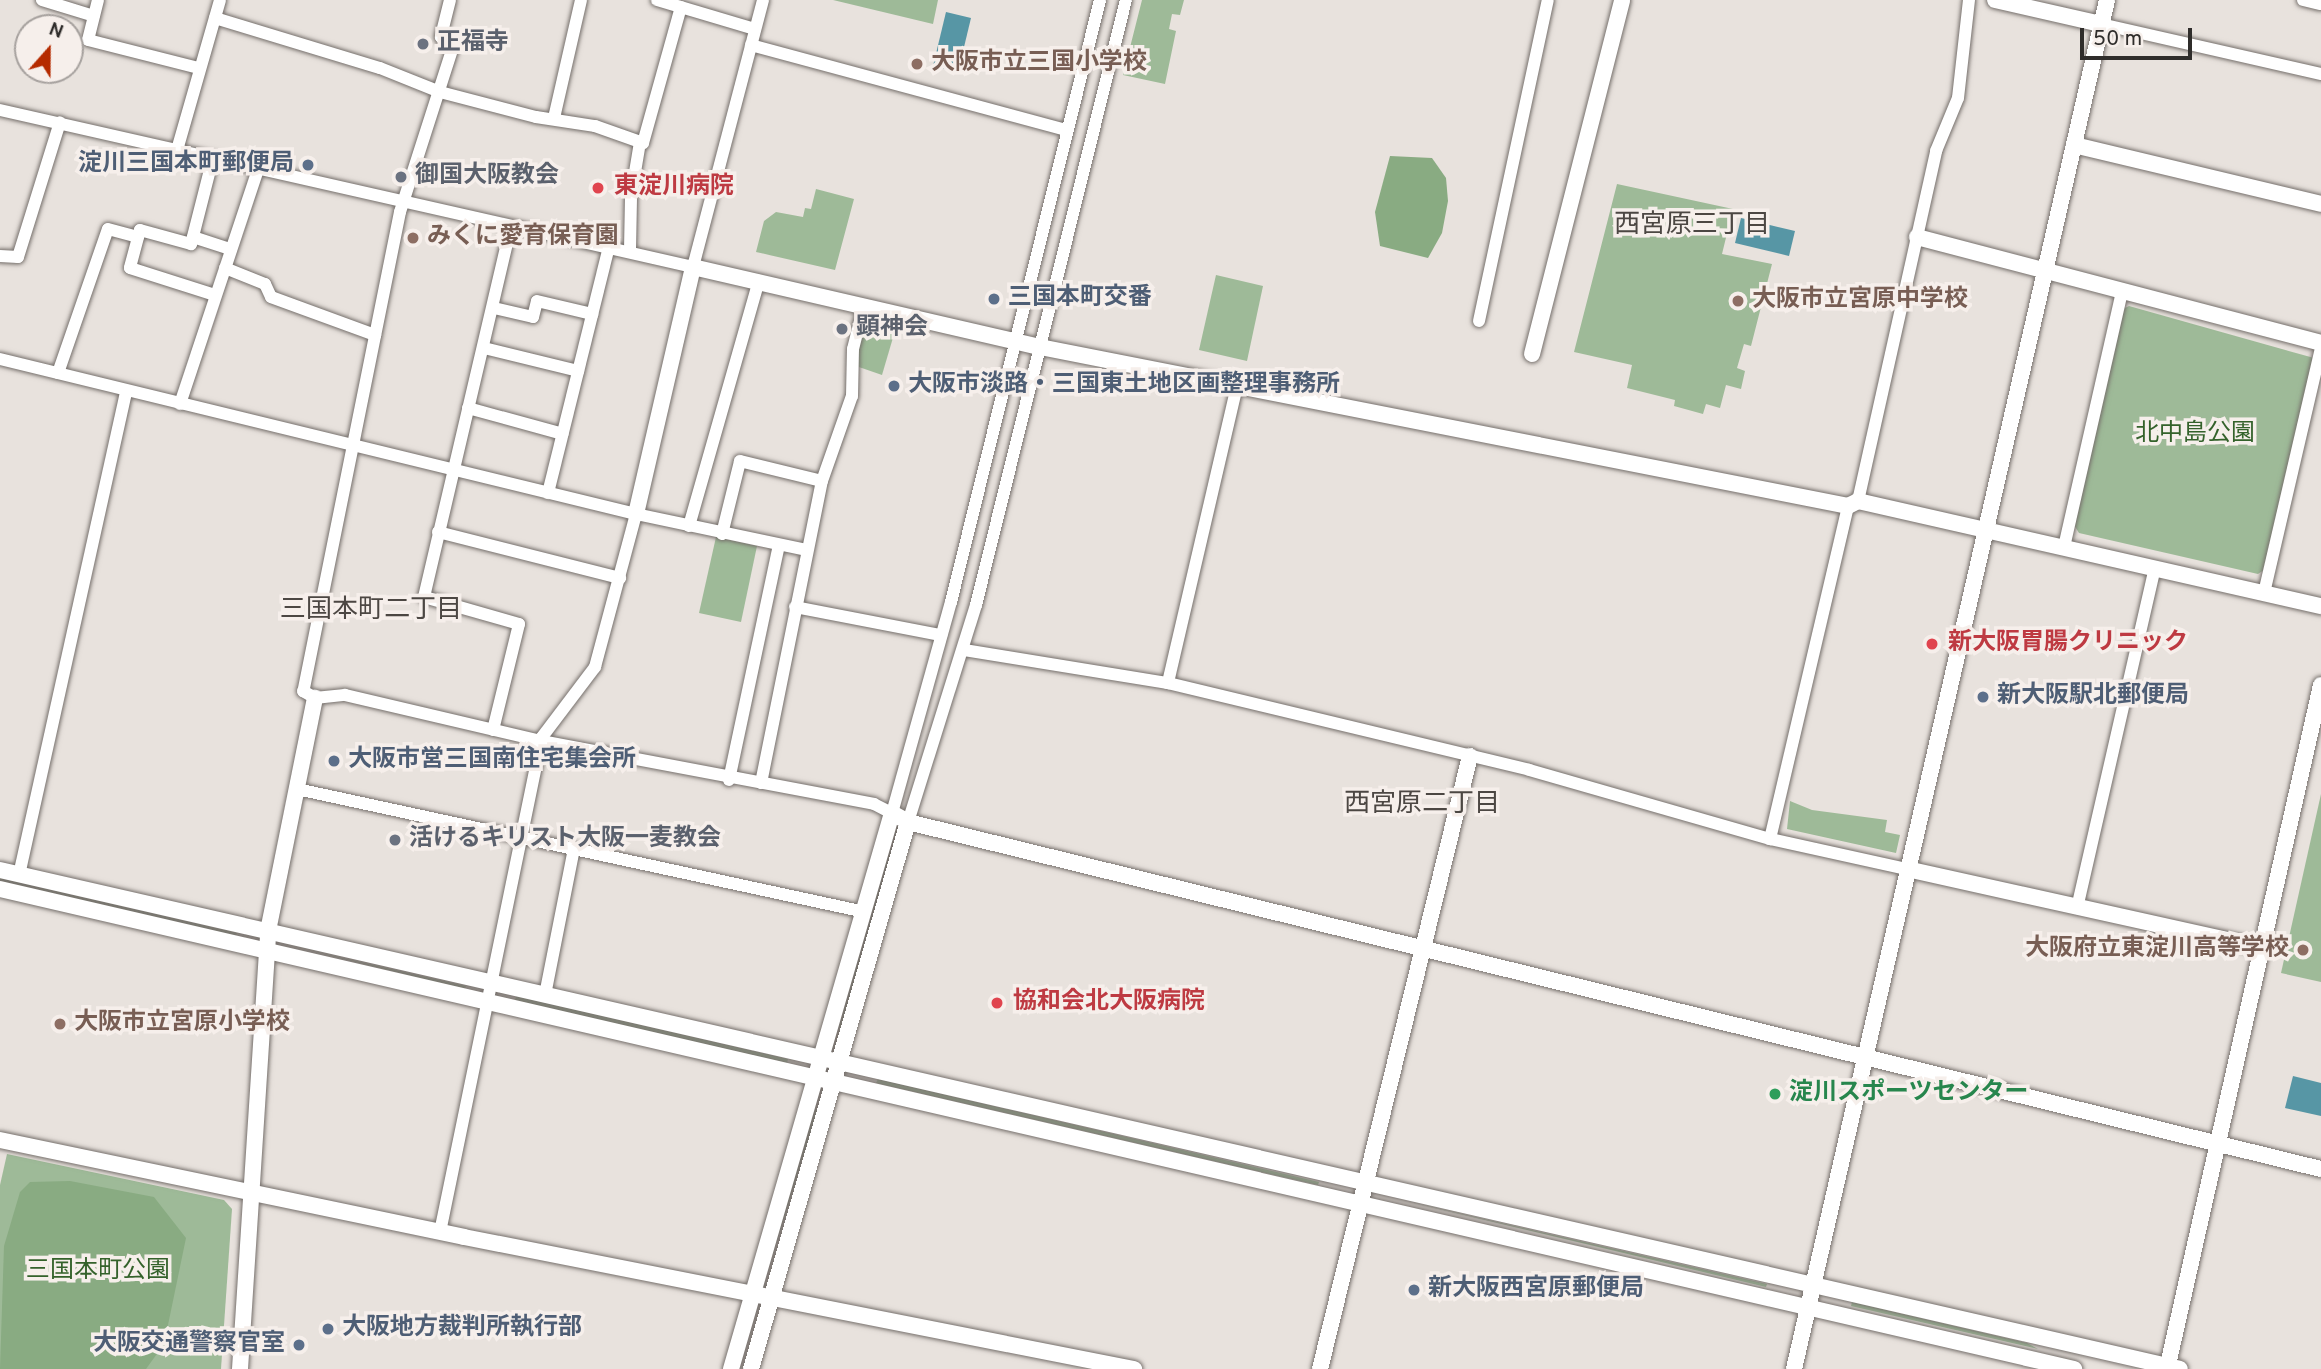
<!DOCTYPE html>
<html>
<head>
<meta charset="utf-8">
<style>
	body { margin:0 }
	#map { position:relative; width:2321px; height:1369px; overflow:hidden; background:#e8e2dd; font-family:Overpass,"Noto Sans JP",sans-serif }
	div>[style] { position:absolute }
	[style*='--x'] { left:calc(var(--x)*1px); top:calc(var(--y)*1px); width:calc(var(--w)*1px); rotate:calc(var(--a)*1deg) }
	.green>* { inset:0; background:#9eba98 }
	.forest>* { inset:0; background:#89ab82 }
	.water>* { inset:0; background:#5796a5 }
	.roads { filter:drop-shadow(0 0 2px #756f6b) drop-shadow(0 0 2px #756f6b) }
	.minor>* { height:12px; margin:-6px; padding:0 6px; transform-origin:6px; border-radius:6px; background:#fff }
	.tertiary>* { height:16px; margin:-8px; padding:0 8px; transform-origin:8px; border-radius:8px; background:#fff }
	.dots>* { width:19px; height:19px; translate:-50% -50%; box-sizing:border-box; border:4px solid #f6efeb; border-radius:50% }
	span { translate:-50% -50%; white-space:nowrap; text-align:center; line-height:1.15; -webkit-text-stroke:7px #f6efeb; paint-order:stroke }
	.worship-label { font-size:24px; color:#5b616d; font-weight:700 }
	.left { translate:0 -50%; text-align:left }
	.education-label { font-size:24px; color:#785e54; font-weight:700 }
	.right { translate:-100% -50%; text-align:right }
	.service-label { font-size:24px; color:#4e5e75; font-weight:700 }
	.health-label { font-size:24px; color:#be3a42; font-weight:700 }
	.park-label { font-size:24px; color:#34622b }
	.leisure-label { font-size:24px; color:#27864d; font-weight:700 }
	.neighbourhood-label { font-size:26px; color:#4c4743 }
	.north { position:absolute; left:14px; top:14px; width:70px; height:70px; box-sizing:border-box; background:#f6efeb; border:2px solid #a6a19e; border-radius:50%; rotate:21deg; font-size:19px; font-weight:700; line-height:28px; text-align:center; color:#2f2d2b }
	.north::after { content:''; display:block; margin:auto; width:24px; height:32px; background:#b52b00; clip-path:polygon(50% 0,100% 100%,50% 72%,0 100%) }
	.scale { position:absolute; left:2080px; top:28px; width:112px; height:32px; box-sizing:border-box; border:4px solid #2f2d2b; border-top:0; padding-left:9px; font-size:21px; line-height:24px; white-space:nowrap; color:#2f2d2b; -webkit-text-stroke:5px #f6efeb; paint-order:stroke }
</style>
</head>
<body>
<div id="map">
	<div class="green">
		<i style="clip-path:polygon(833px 0,938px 0,933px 24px)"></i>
		<i style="clip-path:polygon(1142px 0,1184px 0,1180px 15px,1172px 14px,1169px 29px,1176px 31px,1165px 84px,1123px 75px)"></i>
		<i style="clip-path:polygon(1617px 184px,1733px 209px,1722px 254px,1772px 264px,1751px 346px,1744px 344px,1737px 368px,1745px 371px,1741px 389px,1726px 385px,1720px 408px,1706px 404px,1703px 414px,1674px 406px,1675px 400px,1627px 388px,1632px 365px,1574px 352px)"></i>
		<i style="clip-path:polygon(816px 189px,854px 199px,835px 270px,756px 252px,764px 221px,776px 212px,803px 217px,805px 208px,811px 209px)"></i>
		<i style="clip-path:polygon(1216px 275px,1263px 286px,1247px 361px,1199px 350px)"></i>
		<i style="clip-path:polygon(2129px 306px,2314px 358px,2264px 570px,2258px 574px,2079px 533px,2074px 525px,2123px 309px)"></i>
		<i style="clip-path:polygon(864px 317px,897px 324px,882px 375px,856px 366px)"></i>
		<i style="clip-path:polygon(716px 537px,757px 546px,741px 622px,699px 613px)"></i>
		<i style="clip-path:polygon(2321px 794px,2321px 982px,2281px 973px)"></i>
		<i style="clip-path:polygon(1790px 801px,1812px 810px,1887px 820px,1885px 832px,1900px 835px,1896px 853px,1787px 829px)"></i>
		<i style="clip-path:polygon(892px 847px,841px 1028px,839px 1027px,890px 848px)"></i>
		<i style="clip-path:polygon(0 878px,237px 933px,236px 936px,0 882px)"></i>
		<i style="clip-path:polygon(303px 949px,466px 986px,465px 989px)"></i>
		<i style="clip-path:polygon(516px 996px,788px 1059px,787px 1063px,515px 1001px)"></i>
		<i style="clip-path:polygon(878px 1079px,1319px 1182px,1318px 1185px,876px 1083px)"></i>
		<i style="clip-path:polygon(815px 1109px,818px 1109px,765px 1279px)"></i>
		<i style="clip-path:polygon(7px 1154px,224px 1200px,232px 1209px,221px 1369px,0 1369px,0 1185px)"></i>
		<i style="clip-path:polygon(1401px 1200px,1767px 1284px,1766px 1287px)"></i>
		<i style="clip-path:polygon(1852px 1302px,2027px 1343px,2038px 1349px,1851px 1306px)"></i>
	</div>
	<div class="forest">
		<i style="clip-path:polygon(1390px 156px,1432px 158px,1446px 178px,1448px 201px,1442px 233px,1428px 258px,1380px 246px,1375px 212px)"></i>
		<i style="clip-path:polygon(70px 1181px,154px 1197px,186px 1238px,168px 1325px,159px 1351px,146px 1369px,0 1369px,4px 1246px,20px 1192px,30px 1182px)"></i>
	</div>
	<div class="water">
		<i style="clip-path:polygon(946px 12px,971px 18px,958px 72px,933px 66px)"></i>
		<i style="clip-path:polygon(1741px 218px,1795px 231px,1789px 256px,1735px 243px)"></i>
		<i style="clip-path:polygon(2293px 1076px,2321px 1083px,2321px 1116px,2285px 1108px)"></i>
	</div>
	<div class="roads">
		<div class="minor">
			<i style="--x:42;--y:0;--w:54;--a:17.1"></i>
			<i style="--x:98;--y:0;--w:41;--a:104"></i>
			<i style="--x:88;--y:40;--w:114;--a:14.2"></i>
			<i style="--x:450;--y:0;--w:38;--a:104"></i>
			<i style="--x:441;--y:37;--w:17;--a:50"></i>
			<i style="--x:452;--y:50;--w:170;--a:107.8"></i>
			<i style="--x:400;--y:212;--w:489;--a:101.4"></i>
			<i style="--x:303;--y:691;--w:14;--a:30"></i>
			<i style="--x:315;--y:698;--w:30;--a:-6"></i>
			<i style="--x:345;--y:695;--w:201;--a:13.2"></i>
			<i style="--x:541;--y:741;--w:339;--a:10.7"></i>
			<i style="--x:874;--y:804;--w:20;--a:27"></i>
			<i style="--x:892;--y:813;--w:219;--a:-74.4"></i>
			<i style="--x:951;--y:602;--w:620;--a:-76.1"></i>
			<i style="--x:657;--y:0;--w:102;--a:16.5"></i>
			<i style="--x:2303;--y:0;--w:18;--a:13"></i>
			<i style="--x:215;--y:18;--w:172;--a:16.9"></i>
			<i style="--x:380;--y:68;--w:65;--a:21.8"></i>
			<i style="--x:440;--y:92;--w:99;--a:14.6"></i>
			<i style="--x:536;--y:117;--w:60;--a:8.7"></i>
			<i style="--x:595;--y:126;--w:51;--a:19.5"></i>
			<i style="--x:643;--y:143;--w:141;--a:-74.4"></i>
			<i style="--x:2101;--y:24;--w:226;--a:12.8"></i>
			<i style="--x:751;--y:45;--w:327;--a:15.1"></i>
			<i style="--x:0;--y:110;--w:711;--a:12.76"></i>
			<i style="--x:693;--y:267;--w:276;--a:-75.3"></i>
			<i style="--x:554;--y:118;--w:121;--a:-77.1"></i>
			<i style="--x:177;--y:150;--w:156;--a:-74"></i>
			<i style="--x:213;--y:158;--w:89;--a:104.3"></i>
			<i style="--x:191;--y:244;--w:53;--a:-164.6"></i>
			<i style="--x:140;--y:230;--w:39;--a:105"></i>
			<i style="--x:130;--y:268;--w:89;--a:17.6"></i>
			<i style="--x:193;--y:237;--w:40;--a:18"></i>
			<i style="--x:630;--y:250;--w:54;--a:-88.9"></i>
			<i style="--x:631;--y:196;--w:55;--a:-80.5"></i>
			<i style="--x:0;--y:256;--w:18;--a:3"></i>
			<i style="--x:18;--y:257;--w:141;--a:-72.7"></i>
			<i style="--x:225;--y:268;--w:43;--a:21.8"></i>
			<i style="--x:265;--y:284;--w:14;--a:65"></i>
			<i style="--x:271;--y:297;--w:111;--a:20.1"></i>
			<i style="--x:494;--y:308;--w:40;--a:13"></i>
			<i style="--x:533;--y:317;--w:16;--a:-76"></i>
			<i style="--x:537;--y:301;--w:57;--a:13.3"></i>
			<i style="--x:1479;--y:321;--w:328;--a:-77.9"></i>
			<i style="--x:484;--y:348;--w:97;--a:13.7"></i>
			<i style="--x:0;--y:359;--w:655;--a:13.7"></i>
			<i style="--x:636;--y:514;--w:175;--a:11.9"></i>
			<i style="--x:58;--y:373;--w:152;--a:-70.9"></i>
			<i style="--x:108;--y:229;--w:31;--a:15"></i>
			<i style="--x:1237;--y:386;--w:305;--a:103.1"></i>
			<i style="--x:1168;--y:683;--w:371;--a:13.5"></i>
			<i style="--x:1529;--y:770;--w:251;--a:16"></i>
			<i style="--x:1770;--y:839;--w:140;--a:12.4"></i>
			<i style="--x:180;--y:404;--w:247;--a:-71.6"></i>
			<i style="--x:468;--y:408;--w:98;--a:15.3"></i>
			<i style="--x:548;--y:493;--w:254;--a:-76.1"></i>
			<i style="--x:1858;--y:501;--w:359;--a:-77.4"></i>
			<i style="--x:1936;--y:151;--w:57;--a:-67.5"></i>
			<i style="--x:1958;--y:98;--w:99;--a:-83.6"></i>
			<i style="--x:689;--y:526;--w:255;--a:-74.1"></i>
			<i style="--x:438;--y:532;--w:188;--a:14.2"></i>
			<i style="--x:722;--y:534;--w:75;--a:-76.1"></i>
			<i style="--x:740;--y:461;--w:84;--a:13.7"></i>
			<i style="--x:2064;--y:547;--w:262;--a:-77.2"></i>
			<i style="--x:2264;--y:593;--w:251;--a:-76.9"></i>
			<i style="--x:795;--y:607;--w:149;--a:10.9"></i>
			<i style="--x:964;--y:650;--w:207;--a:9.2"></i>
			<i style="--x:493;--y:730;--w:109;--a:-76.2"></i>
			<i style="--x:519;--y:624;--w:99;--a:-164.1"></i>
			<i style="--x:424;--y:597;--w:381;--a:-76.8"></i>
			<i style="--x:729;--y:780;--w:240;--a:-78"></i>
			<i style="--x:761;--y:783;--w:308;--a:-78.6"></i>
			<i style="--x:822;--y:481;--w:90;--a:-70.6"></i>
			<i style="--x:852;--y:396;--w:47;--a:-88.8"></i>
			<i style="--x:853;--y:349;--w:45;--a:-76"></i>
			<i style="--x:297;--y:789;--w:581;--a:12.22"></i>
			<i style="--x:908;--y:822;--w:227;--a:-72.6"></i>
			<i style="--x:976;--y:605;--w:623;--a:-76.08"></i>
			<i style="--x:1770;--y:839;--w:342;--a:-76.8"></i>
			<i style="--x:19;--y:875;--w:495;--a:-77.5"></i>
			<i style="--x:2077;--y:908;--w:349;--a:-77.1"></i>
			<i style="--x:545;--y:995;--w:149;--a:-78.8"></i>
			<i style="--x:440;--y:1232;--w:505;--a:-78.36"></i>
			<i style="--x:542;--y:737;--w:88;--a:-52.9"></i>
			<i style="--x:595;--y:667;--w:158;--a:-75"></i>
		</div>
		<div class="tertiary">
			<i style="--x:1995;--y:0;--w:109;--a:12.8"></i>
			<i style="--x:2074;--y:145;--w:254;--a:13.4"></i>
			<i style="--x:1917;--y:237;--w:418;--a:14.7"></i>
			<i style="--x:1532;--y:354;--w:365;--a:-75.7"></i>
			<i style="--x:636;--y:514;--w:253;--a:-77"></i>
			<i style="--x:693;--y:267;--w:356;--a:13"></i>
			<i style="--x:1040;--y:347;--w:823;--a:11.13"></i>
			<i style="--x:1848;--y:506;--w:11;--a:-27"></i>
			<i style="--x:1858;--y:501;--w:475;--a:12.8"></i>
			<i style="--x:1907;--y:869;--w:364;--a:12.5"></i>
			<i style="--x:0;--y:870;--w:2236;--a:12.89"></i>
			<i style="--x:0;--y:889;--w:2129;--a:13.03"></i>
			<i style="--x:0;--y:1140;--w:474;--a:11.8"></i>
			<i style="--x:464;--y:1237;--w:683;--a:11.15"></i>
			<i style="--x:240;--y:1369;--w:439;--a:-86.3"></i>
			<i style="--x:268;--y:931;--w:238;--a:-78.6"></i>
			<i style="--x:731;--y:1369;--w:579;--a:-73.85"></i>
			<i style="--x:892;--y:813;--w:18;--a:29"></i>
			<i style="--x:908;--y:822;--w:1455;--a:13.8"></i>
			<i style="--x:751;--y:1369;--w:569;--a:-73.99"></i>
			<i style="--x:1320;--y:1369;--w:631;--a:-76.25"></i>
			<i style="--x:1794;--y:1369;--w:1404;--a:-77.12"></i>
			<i style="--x:2167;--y:1369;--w:701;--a:-77.31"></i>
		</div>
	</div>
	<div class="dots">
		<i style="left:423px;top:44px;background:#6b7280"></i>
		<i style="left:917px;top:64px;background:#8d6e63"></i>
		<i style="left:308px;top:165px;background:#5c6f8a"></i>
		<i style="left:401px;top:177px;background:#6b7280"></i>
		<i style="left:598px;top:188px;background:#e0444e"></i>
		<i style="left:413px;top:238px;background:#8d6e63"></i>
		<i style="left:994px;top:299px;background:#5c6f8a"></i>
		<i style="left:1738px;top:301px;background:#8d6e63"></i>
		<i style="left:842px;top:329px;background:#6b7280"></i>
		<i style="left:894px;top:386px;background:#5c6f8a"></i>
		<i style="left:1932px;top:644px;background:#e0444e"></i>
		<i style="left:1983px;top:697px;background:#5c6f8a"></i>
		<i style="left:334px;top:761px;background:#5c6f8a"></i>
		<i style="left:395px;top:840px;background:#6b7280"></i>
		<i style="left:2303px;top:950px;background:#8d6e63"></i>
		<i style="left:997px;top:1003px;background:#e0444e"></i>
		<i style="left:60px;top:1024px;background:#8d6e63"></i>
		<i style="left:1775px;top:1094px;background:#2e9e5b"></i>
		<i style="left:1414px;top:1290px;background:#5c6f8a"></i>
		<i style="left:328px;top:1329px;background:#5c6f8a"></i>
		<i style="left:299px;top:1345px;background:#5c6f8a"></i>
	</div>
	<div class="worship-label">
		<span class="left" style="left:437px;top:44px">正福寺</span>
		<span class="left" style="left:415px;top:177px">御国大阪教会</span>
		<span class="left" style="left:856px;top:329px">顕神会</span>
		<span class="left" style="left:409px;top:840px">活けるキリスト大阪一麦教会</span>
	</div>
	<div class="education-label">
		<span class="left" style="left:931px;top:64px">大阪市立三国小学校</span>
		<span class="left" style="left:427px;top:238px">みくに愛育保育園</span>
		<span class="left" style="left:1752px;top:301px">大阪市立宮原中学校</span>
		<span class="right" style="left:2289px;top:950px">大阪府立東淀川高等学校</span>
		<span class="left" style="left:74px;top:1024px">大阪市立宮原小学校</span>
	</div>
	<div class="service-label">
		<span class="right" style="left:294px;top:165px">淀川三国本町郵便局</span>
		<span class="left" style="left:1008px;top:299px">三国本町交番</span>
		<span class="left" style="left:908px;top:386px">大阪市淡路・三国東土地区画整理事務所</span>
		<span class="left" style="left:1997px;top:697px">新大阪駅北郵便局</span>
		<span class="left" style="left:348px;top:761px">大阪市営三国南住宅集会所</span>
		<span class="left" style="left:1428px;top:1290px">新大阪西宮原郵便局</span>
		<span class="left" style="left:342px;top:1329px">大阪地方裁判所執行部</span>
		<span class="right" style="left:285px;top:1345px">大阪交通警察官室</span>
	</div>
	<div class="health-label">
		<span class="left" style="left:614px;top:188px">東淀川病院</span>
		<span class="left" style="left:1948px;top:644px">新大阪胃腸クリニック</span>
		<span class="left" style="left:1013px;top:1003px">協和会北大阪病院</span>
	</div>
	<div class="park-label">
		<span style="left:2195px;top:435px">北中島公園</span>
		<span style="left:98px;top:1272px">三国本町公園</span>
	</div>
	<div class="leisure-label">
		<span class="left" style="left:1789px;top:1094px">淀川スポーツセンター</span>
	</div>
	<div class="neighbourhood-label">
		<span style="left:1692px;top:226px">西宮原三丁目</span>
		<span style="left:371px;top:611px">三国本町二丁目</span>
		<span style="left:1422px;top:805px">西宮原二丁目</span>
	</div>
	<div class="north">N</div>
	<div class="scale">50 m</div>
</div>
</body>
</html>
